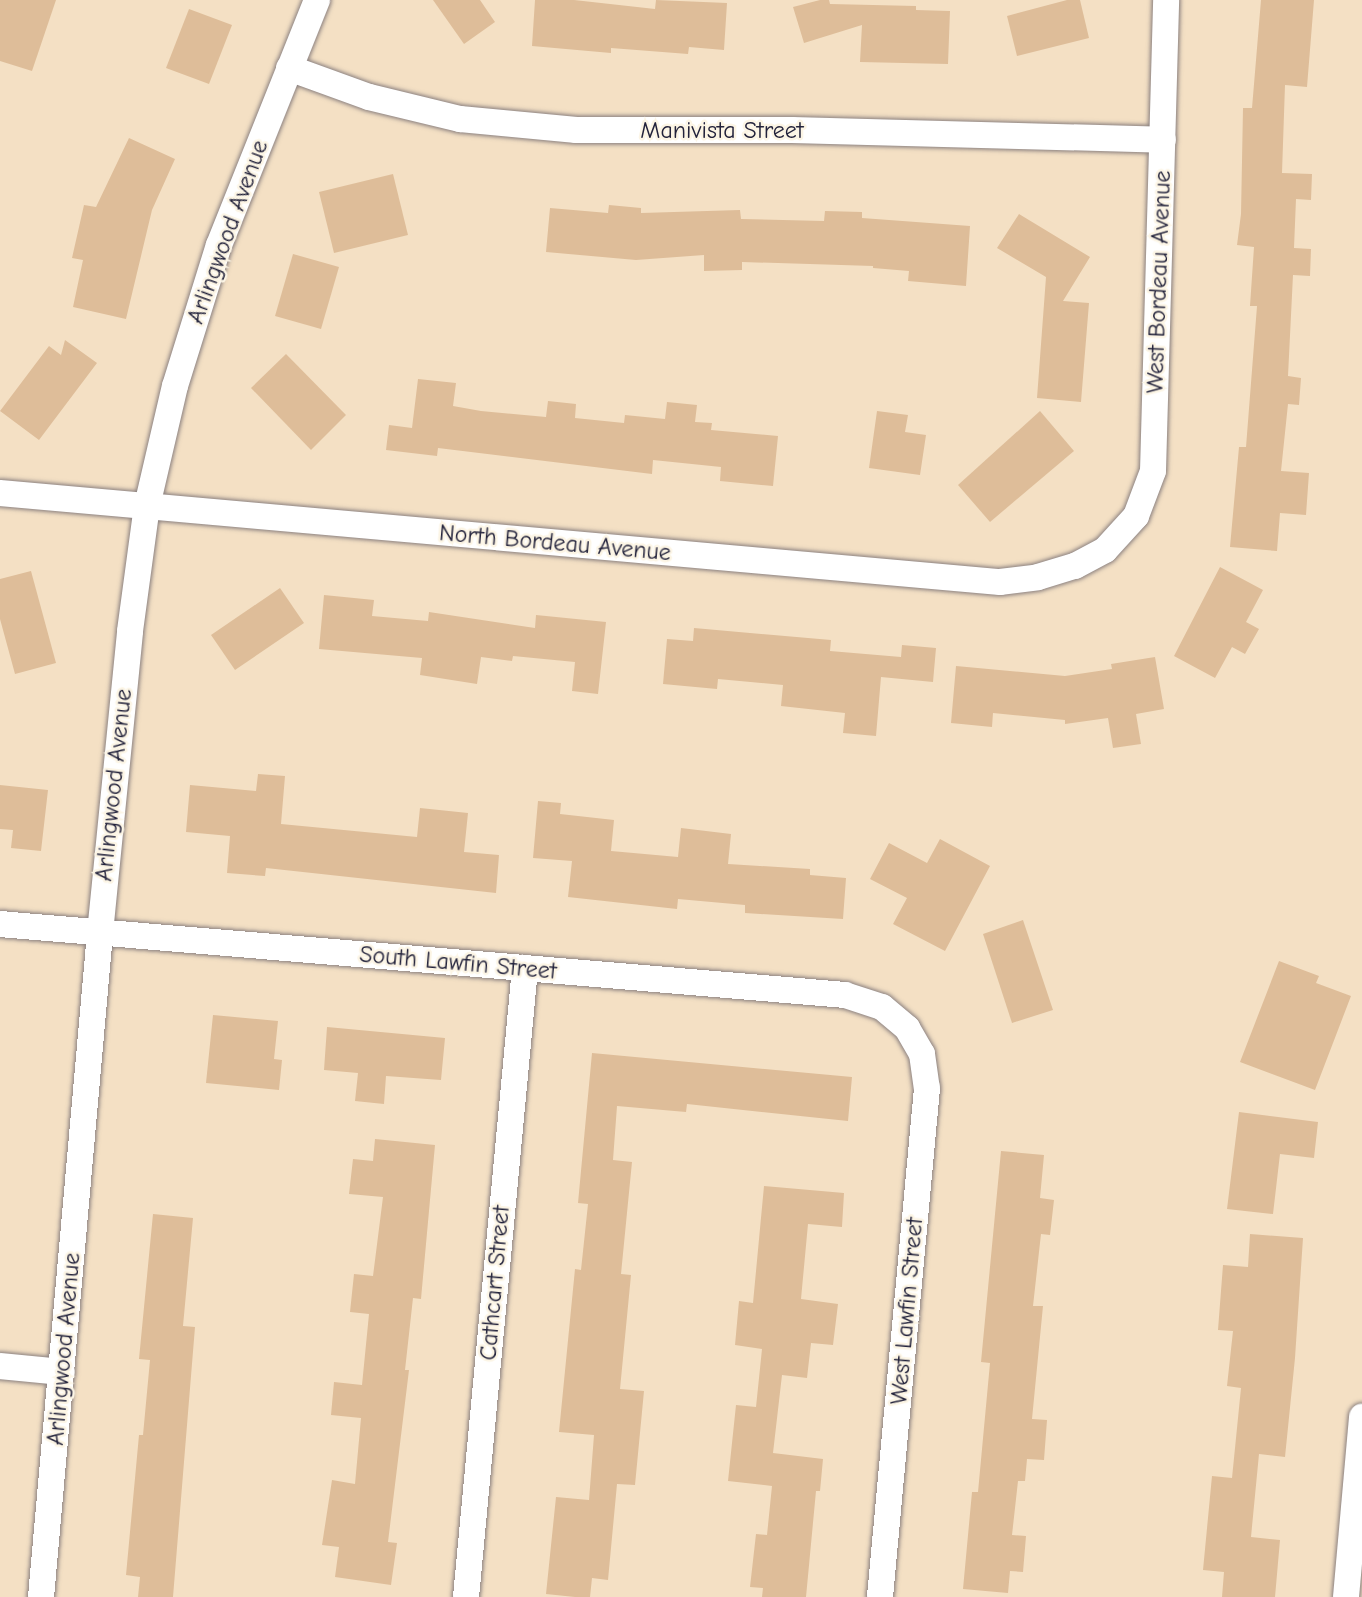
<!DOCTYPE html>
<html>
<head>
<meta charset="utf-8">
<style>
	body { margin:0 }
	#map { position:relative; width:1362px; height:1597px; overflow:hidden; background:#f4e0c4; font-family:"Comic Neue",sans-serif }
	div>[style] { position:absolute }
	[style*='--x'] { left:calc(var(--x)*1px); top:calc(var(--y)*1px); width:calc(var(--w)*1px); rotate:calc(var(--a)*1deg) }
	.building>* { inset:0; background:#debd99 }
	.roads { filter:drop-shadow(0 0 2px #8b8180) drop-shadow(0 0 2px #8b8180) }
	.street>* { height:26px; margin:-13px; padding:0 13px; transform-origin:13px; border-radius:13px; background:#fff }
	span { translate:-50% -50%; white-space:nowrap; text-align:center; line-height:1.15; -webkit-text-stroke:5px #fcf5e5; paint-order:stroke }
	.street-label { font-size:24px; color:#22223b }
</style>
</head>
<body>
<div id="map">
	<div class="building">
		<i style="clip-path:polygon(0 0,56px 0,32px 71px,0 61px)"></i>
		<i style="clip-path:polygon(433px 0,480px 0,495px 22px,464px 44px)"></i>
		<i style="clip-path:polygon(535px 0,574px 0,655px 9px,656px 0,727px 3px,724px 50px,689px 47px,688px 54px,611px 48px,611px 53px,532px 46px)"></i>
		<i style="clip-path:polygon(820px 0,829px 0,830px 4px,916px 6px,916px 10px,950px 11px,948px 64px,860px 62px,862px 25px,804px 43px,793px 7px)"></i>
		<i style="clip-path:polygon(1067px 0,1080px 0,1089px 38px,1017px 56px,1007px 16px)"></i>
		<i style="clip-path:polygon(1261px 0,1314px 0,1307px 87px,1285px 85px,1282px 173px,1312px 174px,1311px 200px,1296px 199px,1294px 248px,1311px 249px,1310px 276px,1293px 275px,1288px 376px,1301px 378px,1299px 405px,1288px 404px,1281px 471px,1309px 473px,1306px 515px,1280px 513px,1277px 551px,1230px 547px,1239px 447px,1246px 447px,1257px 306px,1250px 306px,1254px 247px,1237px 245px,1241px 214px,1243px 108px,1252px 108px)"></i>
		<i style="clip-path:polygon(189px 9px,232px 25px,209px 84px,166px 68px)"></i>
		<i style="clip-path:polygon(129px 138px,175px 159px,152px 210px,126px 319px,73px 307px,83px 260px,72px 258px,84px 205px,96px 207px)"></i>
		<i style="clip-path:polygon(393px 174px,408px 235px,334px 253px,319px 192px)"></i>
		<i style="clip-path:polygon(609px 205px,641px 208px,641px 213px,740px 210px,741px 219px,824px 221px,825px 211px,862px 212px,862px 218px,970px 226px,966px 286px,908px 281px,909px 271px,873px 268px,873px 266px,742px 262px,742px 270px,704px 271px,704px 255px,636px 260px,546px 252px,550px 208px,608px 213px)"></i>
		<i style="clip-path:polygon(1019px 214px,1090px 257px,1063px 301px,1089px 303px,1081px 402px,1037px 398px,1046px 277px,997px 248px)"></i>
		<i style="clip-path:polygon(293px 254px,339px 267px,321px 329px,275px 316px)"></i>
		<i style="clip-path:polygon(65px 340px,97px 363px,39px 440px,0 411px,49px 346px,61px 355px)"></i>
		<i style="clip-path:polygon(286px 354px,346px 415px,311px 450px,251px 388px)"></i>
		<i style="clip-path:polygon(418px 379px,456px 383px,453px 406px,481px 411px,546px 417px,548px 401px,576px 404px,575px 418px,624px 423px,625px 415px,665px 419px,667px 402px,697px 405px,695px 422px,712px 423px,711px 430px,778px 436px,773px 486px,720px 481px,721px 467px,653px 460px,652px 474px,438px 448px,437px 456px,386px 450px,389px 425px,412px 428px)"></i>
		<i style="clip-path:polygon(877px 411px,908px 415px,905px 432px,926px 435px,920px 475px,869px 468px)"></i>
		<i style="clip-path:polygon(1040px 411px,1074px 451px,990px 522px,958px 485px)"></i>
		<i style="clip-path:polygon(1220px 567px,1263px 590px,1246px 622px,1259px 629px,1245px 654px,1232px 647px,1215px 678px,1174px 656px)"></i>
		<i style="clip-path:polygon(31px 571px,56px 663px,15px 674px,0 619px,0 579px)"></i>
		<i style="clip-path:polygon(280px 588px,304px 623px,235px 670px,211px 635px)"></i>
		<i style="clip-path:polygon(324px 595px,374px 600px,372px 616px,428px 621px,429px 612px,535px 628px,536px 615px,606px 622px,598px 694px,572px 691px,575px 662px,513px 656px,512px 661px,481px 657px,477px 684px,420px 675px,422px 658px,319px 649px)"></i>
		<i style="clip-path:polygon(694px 628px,831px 640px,830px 651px,901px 657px,902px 645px,936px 648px,933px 682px,881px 677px,876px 736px,843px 733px,845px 713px,781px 706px,783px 685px,718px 679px,717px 689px,663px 684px,667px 639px,693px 641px)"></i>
		<i style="clip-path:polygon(1155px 657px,1164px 709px,1136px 714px,1141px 744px,1113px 748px,1108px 718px,1065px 724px,1065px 720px,993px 713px,992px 727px,951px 723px,956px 666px,1065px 676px,1112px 669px,1111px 664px)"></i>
		<i style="clip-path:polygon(258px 774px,285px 776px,281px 824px,417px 837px,420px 808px,468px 813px,464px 852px,499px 855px,496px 893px,266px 868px,265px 876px,227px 873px,230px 836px,186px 832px,190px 785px,256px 791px)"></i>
		<i style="clip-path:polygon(0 785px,48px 790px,41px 851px,11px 848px,13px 830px,0 829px)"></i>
		<i style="clip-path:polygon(538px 801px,561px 803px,560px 814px,614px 820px,611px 851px,678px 857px,681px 828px,731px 834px,728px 864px,810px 869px,810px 875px,846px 878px,843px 919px,745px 913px,745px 905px,678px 899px,677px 909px,568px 897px,572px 861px,533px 858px)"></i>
		<i style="clip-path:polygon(940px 839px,990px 866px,945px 951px,893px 924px,907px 898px,870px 879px,889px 843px,927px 863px)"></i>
		<i style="clip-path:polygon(1023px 920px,1053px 1010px,1012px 1023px,983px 934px)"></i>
		<i style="clip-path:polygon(1279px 961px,1319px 976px,1316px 983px,1351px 996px,1315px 1090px,1240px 1062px)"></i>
		<i style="clip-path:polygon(213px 1015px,278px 1021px,274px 1059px,282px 1060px,279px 1090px,206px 1083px)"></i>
		<i style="clip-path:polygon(327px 1027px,445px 1038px,441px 1080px,386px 1076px,384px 1104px,355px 1101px,358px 1073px,324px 1070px)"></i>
		<i style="clip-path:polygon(592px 1053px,852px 1077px,848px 1121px,687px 1104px,686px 1112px,617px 1106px,613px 1160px,632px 1162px,621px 1274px,631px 1275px,620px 1389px,644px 1391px,635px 1485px,617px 1484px,608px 1580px,592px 1578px,590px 1597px,575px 1597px,546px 1594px,556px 1497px,589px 1500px,594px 1435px,559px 1432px,575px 1269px,581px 1270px,588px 1204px,578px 1203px)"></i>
		<i style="clip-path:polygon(1239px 1112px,1318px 1122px,1314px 1158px,1280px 1154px,1273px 1214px,1227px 1209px)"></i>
		<i style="clip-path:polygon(375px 1139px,435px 1145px,421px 1299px,413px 1298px,405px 1370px,409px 1370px,388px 1542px,397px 1543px,391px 1585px,335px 1577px,339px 1547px,322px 1545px,332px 1480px,355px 1484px,361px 1418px,331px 1415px,334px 1382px,362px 1385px,369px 1314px,350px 1312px,354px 1274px,373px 1276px,383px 1197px,349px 1194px,353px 1159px,373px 1161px)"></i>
		<i style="clip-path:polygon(1001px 1151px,1044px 1155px,1040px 1198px,1054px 1200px,1050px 1235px,1041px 1234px,1033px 1306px,1043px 1306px,1032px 1419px,1047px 1420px,1044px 1460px,1027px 1459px,1025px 1481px,1018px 1481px,1012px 1535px,1026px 1536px,1023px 1572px,1010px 1571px,1008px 1593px,963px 1589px,972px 1492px,978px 1492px,990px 1363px,981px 1362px)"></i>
		<i style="clip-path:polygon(764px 1186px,844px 1193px,842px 1227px,808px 1224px,801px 1299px,838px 1304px,833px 1345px,811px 1343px,807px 1378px,782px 1375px,773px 1453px,823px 1459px,820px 1491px,816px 1491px,806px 1597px,762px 1597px,763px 1588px,750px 1587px,756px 1534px,767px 1535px,772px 1486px,728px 1481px,736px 1405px,756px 1407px,762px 1349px,735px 1345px,739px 1301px,753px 1303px)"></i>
		<i style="clip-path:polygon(153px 1214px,193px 1218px,183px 1326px,195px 1327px,173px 1597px,138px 1597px,140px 1577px,126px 1575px,139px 1435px,143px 1435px,150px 1360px,139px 1359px)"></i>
		<i style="clip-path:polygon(1250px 1234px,1303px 1238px,1295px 1358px,1285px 1457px,1259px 1454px,1251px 1537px,1280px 1540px,1275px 1597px,1222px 1597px,1224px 1572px,1203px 1570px,1212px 1476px,1232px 1478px,1241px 1388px,1227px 1386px,1233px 1331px,1218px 1330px,1223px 1265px,1248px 1267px)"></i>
	</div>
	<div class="roads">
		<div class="street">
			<i style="--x:289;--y:68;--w:85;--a:19.9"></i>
			<i style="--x:369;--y:97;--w:94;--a:13.6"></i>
			<i style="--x:460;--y:119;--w:117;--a:5.4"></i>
			<i style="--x:576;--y:130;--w:216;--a:0"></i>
			<i style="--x:792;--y:130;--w:371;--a:1.5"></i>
			<i style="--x:0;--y:493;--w:1004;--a:5.09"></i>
			<i style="--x:1000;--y:582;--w:38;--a:-7"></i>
			<i style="--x:1038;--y:577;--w:39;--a:-17"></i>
			<i style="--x:1075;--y:566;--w:34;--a:-28"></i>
			<i style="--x:1105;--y:550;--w:46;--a:-47.6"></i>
			<i style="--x:1136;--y:516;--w:48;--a:-69.3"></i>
			<i style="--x:1153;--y:471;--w:471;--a:-88.4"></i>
			<i style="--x:0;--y:924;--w:848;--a:4.8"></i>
			<i style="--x:845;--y:995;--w:39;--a:18"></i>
			<i style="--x:882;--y:1007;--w:33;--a:40"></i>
			<i style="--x:907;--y:1028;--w:30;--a:60"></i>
			<i style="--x:922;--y:1054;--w:34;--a:82"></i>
			<i style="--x:927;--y:1088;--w:511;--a:95.28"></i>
			<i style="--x:0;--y:1366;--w:62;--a:5.5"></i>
			<i style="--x:41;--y:1597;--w:667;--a:-84.92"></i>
			<i style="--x:100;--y:933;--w:303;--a:-84.3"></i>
			<i style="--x:130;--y:631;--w:126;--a:-82.3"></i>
			<i style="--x:147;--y:506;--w:123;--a:-76.9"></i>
			<i style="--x:175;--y:386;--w:148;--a:-72.7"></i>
			<i style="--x:219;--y:245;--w:264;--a:-68.2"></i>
			<i style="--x:466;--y:1597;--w:632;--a:-84.64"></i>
			<i style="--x:1346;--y:1597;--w:181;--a:-84.9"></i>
		</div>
	</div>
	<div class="street-label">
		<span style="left:722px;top:131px">Manivista Street</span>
		<span style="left:228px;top:232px;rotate:-70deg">Arlingwood Avenue</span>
		<span style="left:1159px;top:282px;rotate:-88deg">West Bordeau Avenue</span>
		<span style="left:555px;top:543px;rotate:5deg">North Bordeau Avenue</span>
		<span style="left:114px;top:785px;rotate:-84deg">Arlingwood Avenue</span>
		<span style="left:458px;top:963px;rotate:5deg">South Lawfin Street</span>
		<span style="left:495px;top:1283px;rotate:-85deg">Cathcart Street</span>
		<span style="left:907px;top:1311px;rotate:-85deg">West Lawfin Street</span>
		<span style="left:64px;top:1349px;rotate:-85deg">Arlingwood Avenue</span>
	</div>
</div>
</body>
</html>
